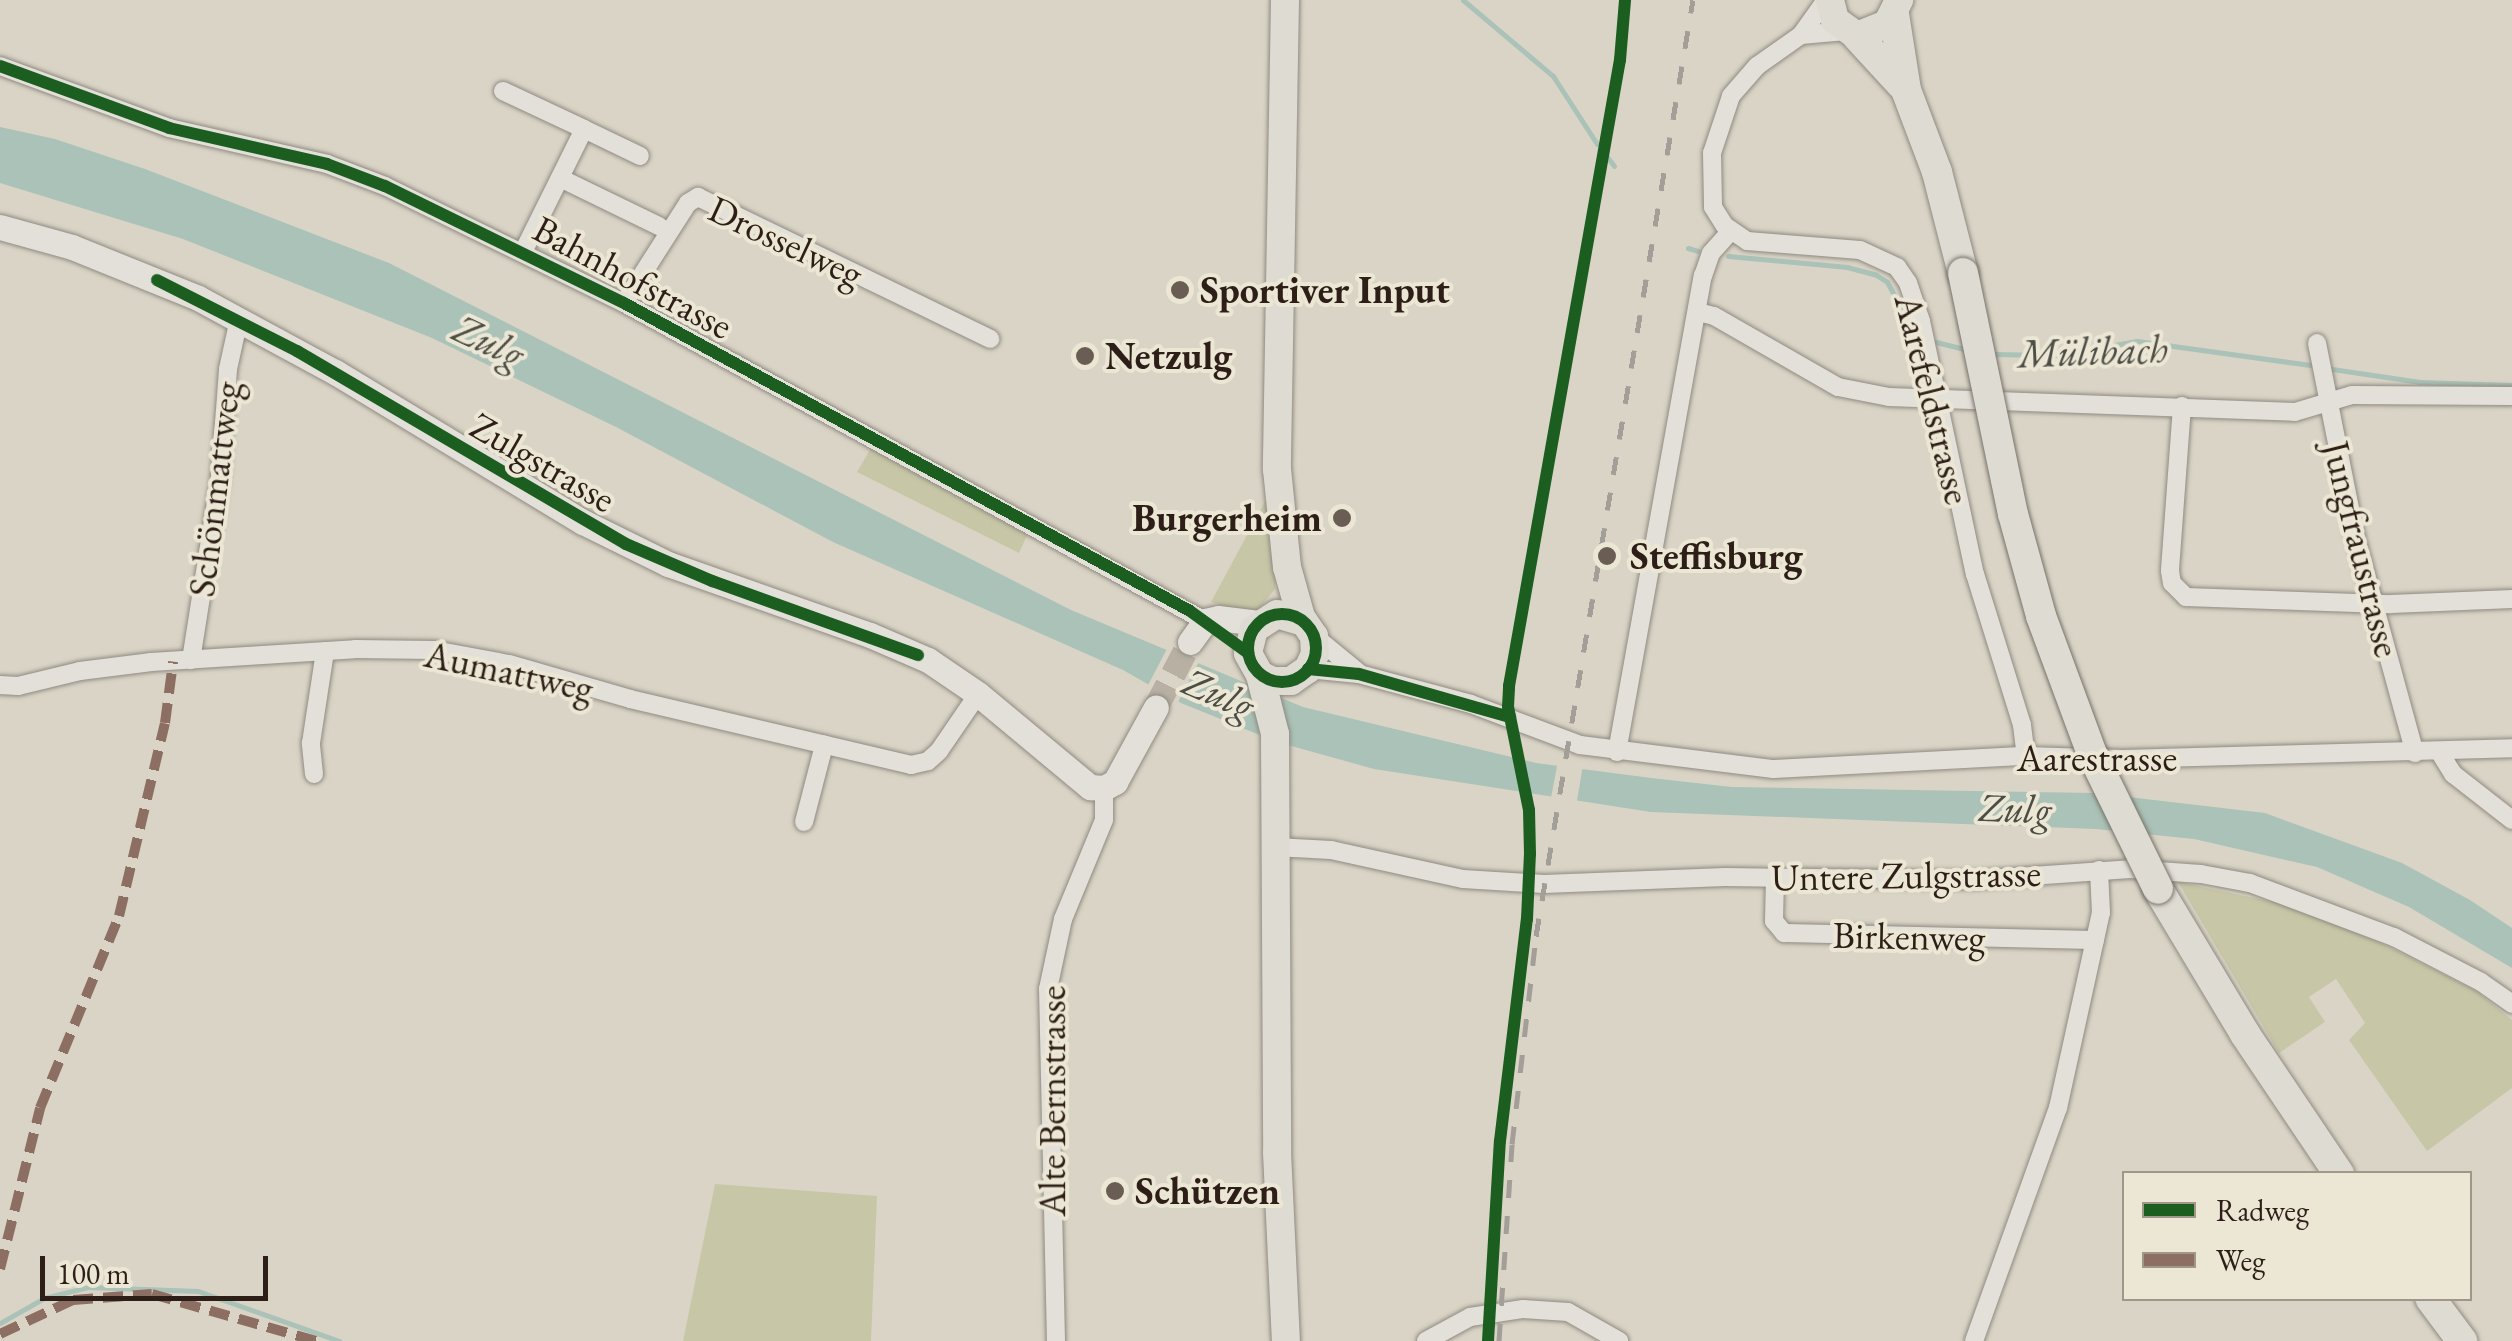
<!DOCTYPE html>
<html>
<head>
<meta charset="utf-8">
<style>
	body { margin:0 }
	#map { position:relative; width:2512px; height:1341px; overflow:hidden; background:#dad4c6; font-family:"EB Garamond",serif }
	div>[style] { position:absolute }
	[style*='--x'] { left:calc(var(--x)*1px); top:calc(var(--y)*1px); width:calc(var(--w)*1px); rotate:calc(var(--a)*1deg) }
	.green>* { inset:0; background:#c7c7a7 }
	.water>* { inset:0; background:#aac2b7 }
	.pier>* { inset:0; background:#dad4c6 }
	.stream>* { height:5px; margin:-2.5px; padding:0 2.5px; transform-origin:2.5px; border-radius:2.5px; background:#aac2b7 }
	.secondary-tunnel>* { height:25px; margin-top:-12.5px; transform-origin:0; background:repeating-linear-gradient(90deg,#b7b0a3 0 25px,transparent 0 37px) }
	.roads { filter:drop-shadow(0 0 2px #8f8a81) drop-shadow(0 0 2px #8f8a81) }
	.street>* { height:18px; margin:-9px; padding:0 9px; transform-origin:9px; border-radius:9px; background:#e3e0d9 }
	.secondary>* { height:25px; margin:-12.5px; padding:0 12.5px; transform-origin:12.5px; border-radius:12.5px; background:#e3e0d9 }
	.primary>* { height:28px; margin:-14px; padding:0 14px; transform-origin:14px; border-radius:14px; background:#dedbd3 }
	.highway>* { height:30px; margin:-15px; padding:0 15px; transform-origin:15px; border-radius:15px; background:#dedbd3 }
	.rail>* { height:5px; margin-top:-2.5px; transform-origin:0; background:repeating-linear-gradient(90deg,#a39e98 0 18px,transparent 0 36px) }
	.bridges { filter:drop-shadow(0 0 2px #77726a) drop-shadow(0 0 2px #77726a) }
	.highway-bridge>* { height:30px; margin:-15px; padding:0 15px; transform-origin:15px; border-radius:15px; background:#dedbd3 }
	.quiet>* { height:10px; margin-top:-5px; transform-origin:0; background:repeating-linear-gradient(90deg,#8d6e63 0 20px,transparent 0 30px) }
	.cycleway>* { height:12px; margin:-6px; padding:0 6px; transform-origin:6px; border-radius:6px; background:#1b5e20 }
	.cycleway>.ring { margin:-6px; padding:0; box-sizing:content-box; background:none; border:12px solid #1b5e20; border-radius:50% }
	.dots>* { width:28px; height:28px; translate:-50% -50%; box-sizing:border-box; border:5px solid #ece6d5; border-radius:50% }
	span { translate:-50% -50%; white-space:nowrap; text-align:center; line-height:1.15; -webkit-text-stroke:8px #ece6d5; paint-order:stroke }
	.street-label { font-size:38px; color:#2d1f17 }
	.poi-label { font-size:38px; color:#2d1f17; font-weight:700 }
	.left { translate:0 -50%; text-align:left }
	.right { translate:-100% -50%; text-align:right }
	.water-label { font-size:40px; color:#4c4e45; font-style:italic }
	.legend { position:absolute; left:2122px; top:1171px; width:350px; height:130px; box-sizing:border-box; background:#ece6d5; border:2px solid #a09689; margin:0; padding:12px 18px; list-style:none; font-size:30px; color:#2d1f17 }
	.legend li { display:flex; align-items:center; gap:20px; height:50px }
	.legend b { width:50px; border:2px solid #a09689 }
	.scale { position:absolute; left:40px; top:1256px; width:228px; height:45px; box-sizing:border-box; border:5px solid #2d1f17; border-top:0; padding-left:12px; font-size:30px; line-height:35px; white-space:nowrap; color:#2d1f17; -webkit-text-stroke:8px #ece6d5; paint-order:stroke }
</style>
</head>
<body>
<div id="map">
	<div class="green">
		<i style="clip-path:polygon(871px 448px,1029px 531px,1019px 553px,857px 472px)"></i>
		<i style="clip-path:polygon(1267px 498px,1277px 559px,1275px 589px,1257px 611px,1235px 610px,1211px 602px)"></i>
		<i style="clip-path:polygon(2178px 882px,2293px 906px,2385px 945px,2476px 991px,2512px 1020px,2512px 1088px,2427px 1151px,2349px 1040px,2365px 1023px,2336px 979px,2309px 997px,2325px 1022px,2279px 1053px)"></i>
		<i style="clip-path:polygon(715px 1184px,877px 1196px,871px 1341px,683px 1341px)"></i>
	</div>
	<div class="water">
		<i style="clip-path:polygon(0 127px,55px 139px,145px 169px,389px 263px,1071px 610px,1303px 707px,1536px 763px,1651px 778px,1732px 787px,2094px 793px,2265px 813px,2402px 863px,2470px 900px,2512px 928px,2512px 968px,2409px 907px,2317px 867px,2194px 839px,2096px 829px,1651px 812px,1374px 769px,1277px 742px,1181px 703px,1123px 670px,833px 542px,616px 427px,432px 338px,183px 239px,0 183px)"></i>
	</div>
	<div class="pier">
		<i style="clip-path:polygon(1169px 645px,1200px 660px,1176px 706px,1146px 689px)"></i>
		<i style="clip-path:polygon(1558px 761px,1583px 765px,1576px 807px,1550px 803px)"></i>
	</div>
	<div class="stream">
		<i style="--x:1463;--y:0;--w:118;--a:40.2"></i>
		<i style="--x:1553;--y:76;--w:81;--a:57.1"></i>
		<i style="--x:1608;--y:158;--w:10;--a:53"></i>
		<i style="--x:1688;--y:248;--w:10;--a:17"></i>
		<i style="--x:1728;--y:256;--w:120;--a:5.3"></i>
		<i style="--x:1847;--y:267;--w:30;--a:15"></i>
		<i style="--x:1876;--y:275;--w:13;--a:32"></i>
		<i style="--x:1887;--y:282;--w:56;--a:61.1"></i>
		<i style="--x:1936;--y:342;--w:32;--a:14"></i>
		<i style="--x:1992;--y:354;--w:67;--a:0.9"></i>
		<i style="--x:2059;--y:355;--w:79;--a:-10.2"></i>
		<i style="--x:2137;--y:341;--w:175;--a:7.9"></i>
		<i style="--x:2332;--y:369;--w:89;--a:8.4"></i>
		<i style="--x:2420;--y:382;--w:92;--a:1.9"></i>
		<i style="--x:0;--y:1323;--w:51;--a:-29.6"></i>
		<i style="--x:44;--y:1298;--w:45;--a:-14"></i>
		<i style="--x:88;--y:1287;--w:110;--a:2.1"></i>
		<i style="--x:198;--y:1291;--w:150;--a:19.5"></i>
	</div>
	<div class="secondary-tunnel">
		<i style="--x:1156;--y:707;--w:73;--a:-62.4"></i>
	</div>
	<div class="roads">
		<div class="street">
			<i style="--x:1826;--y:0;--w:43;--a:125.5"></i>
			<i style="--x:1801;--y:35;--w:54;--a:144.8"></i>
			<i style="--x:1757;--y:66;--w:40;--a:131"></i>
			<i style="--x:1731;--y:96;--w:60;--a:108.4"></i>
			<i style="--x:1712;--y:153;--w:54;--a:88.9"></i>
			<i style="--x:1713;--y:207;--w:22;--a:58"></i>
			<i style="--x:1725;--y:226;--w:27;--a:34"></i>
			<i style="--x:1747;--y:241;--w:113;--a:4.6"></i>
			<i style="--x:1860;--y:250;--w:41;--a:24.7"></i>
			<i style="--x:1897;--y:267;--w:19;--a:55"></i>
			<i style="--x:1908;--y:283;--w:40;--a:71.1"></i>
			<i style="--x:1921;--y:321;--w:259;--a:78"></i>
			<i style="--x:1975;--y:574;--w:158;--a:72.7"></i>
			<i style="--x:2022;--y:725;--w:31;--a:83"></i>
			<i style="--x:1801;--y:35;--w:45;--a:-5.1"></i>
			<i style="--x:0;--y:66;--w:180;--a:20.1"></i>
			<i style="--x:169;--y:128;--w:162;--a:12.8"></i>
			<i style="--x:327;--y:164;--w:62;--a:20.8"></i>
			<i style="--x:385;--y:186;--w:266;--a:26.1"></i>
			<i style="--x:624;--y:303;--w:662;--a:28.69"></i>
			<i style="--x:503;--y:91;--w:89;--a:25.1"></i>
			<i style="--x:560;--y:178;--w:110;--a:25.9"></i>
			<i style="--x:523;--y:252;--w:137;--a:-63.6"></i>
			<i style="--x:584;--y:129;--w:62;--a:25.7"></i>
			<i style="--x:624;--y:303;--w:119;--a:-57.4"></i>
			<i style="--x:688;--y:203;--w:12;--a:-31"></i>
			<i style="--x:698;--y:197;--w:325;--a:25.9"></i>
			<i style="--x:1698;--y:312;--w:16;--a:14"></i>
			<i style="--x:1714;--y:316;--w:143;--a:29.8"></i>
			<i style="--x:1838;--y:387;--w:52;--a:11.1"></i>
			<i style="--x:1889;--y:397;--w:406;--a:2.1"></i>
			<i style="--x:2295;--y:412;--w:59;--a:-16.6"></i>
			<i style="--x:2352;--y:395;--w:160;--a:0.4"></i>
			<i style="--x:2317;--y:343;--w:199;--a:78.7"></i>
			<i style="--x:2356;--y:538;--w:223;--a:74.7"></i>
			<i style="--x:2182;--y:406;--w:165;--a:94.2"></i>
			<i style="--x:2170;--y:571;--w:12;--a:81"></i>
			<i style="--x:2172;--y:583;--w:20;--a:45"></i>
			<i style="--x:2186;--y:597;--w:205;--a:2"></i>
			<i style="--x:2391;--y:604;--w:121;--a:-2.4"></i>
			<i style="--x:1314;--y:636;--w:58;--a:39.4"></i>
			<i style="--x:191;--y:660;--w:186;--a:-81"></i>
			<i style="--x:220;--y:476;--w:107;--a:-85.7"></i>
			<i style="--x:228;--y:369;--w:51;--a:-77.6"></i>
			<i style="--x:1308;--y:669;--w:51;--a:5.6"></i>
			<i style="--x:1359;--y:674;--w:116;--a:15"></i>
			<i style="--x:1471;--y:704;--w:116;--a:20.6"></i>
			<i style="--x:1580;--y:745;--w:195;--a:7.1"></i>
			<i style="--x:1774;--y:769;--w:252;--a:-3"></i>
			<i style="--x:2026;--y:756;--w:97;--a:1.8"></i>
			<i style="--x:2123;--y:759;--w:389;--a:-1.6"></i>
			<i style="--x:0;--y:685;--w:18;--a:3"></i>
			<i style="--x:18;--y:686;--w:64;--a:-13.6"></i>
			<i style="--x:80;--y:671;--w:72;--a:-7.2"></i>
			<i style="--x:151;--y:662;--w:204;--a:-3.6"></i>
			<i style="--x:355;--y:649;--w:79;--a:0.7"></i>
			<i style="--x:434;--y:650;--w:76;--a:10.6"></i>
			<i style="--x:509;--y:664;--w:126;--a:16.1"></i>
			<i style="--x:630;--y:699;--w:289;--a:13.2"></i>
			<i style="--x:911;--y:765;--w:17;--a:-13"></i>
			<i style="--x:928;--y:761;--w:15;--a:-42"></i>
			<i style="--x:939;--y:751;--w:69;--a:-55.6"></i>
			<i style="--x:1617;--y:752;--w:484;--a:-79.8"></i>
			<i style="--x:1703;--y:276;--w:24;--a:-71"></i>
			<i style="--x:1711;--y:253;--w:30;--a:-48"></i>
			<i style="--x:2440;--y:753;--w:25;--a:58"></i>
			<i style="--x:2453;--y:774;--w:75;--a:37.9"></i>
			<i style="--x:314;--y:774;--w:31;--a:-96"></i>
			<i style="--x:311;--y:743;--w:93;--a:-81.3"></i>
			<i style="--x:804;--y:822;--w:80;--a:-75.4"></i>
			<i style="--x:1275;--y:847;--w:56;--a:3.1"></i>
			<i style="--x:1331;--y:850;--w:135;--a:12.4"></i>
			<i style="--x:1463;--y:879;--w:81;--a:3.5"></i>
			<i style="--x:1544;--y:884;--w:181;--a:-2.2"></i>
			<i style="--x:1725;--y:877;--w:249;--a:0.7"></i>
			<i style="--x:1974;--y:880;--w:156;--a:-4"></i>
			<i style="--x:2130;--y:869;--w:71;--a:4"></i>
			<i style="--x:2201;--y:874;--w:50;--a:10.4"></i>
			<i style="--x:2250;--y:883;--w:154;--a:20.6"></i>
			<i style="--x:2394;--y:937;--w:98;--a:27.3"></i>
			<i style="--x:2481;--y:982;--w:38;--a:35"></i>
			<i style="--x:1775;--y:877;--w:44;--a:91.3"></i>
			<i style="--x:1774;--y:921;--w:16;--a:50"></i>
			<i style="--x:1784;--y:933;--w:311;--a:1.3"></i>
			<i style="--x:1056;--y:1341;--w:352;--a:-91.3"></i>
			<i style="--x:1048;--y:989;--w:72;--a:-77.9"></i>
			<i style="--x:1063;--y:919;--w:107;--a:-67.5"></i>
			<i style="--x:1104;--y:820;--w:32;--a:-90"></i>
			<i style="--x:1426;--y:1341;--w:50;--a:-28.6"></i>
			<i style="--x:1470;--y:1317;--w:54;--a:-8.6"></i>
			<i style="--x:1523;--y:1309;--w:45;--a:3.8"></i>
			<i style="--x:1568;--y:1312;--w:59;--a:29.6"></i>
			<i style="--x:1974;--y:1341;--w:248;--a:-70.2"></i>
			<i style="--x:2058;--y:1108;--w:200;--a:-77.6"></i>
			<i style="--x:2101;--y:913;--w:43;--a:-92.7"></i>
		</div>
		<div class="secondary">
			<i style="--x:0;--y:227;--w:75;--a:15.5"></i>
			<i style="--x:72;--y:247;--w:136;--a:22"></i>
			<i style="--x:198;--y:298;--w:156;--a:28.4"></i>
			<i style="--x:335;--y:372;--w:290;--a:31.2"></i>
			<i style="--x:583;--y:522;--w:95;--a:26.3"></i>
			<i style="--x:668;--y:564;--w:214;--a:19.4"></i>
			<i style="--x:870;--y:635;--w:63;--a:23.3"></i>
			<i style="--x:928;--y:660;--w:60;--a:34.2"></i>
			<i style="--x:978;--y:694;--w:146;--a:39.7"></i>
			<i style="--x:1090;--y:787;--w:14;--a:4"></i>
			<i style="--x:1104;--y:788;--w:13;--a:-29"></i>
			<i style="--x:1115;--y:782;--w:85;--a:-61.3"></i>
			<i style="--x:1190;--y:642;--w:26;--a:-54"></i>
			<i style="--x:1205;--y:621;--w:13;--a:-13"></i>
			<i style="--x:1218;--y:618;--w:41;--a:7"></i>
		</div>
		<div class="primary">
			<i style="--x:1285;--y:0;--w:469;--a:91"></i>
			<i style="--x:1277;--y:469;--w:99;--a:84.2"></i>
			<i style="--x:1287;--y:567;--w:52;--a:74.4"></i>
			<i style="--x:1301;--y:617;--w:23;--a:56"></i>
			<i style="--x:1314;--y:636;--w:18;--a:87"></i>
			<i style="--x:1315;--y:654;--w:17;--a:115"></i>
			<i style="--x:1308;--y:669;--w:21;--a:145"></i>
			<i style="--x:1291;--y:681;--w:18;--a:180"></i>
			<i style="--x:1273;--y:681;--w:14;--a:-155"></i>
			<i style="--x:1260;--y:675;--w:25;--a:-119"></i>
			<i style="--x:1248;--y:653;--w:25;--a:-76"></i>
			<i style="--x:1254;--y:629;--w:27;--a:-33"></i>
			<i style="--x:1277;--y:614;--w:27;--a:17"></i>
			<i style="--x:1830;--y:0;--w:21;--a:76"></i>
			<i style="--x:1835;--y:20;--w:27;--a:36"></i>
			<i style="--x:1857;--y:36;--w:32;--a:-22"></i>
			<i style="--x:1887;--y:24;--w:27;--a:-63"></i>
			<i style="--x:1260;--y:675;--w:61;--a:75.7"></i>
			<i style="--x:1275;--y:734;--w:418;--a:89.7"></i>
			<i style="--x:1277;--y:1152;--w:189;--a:87.3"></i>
		</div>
		<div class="highway">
			<i style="--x:1894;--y:14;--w:77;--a:81"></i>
			<i style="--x:1906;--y:90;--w:88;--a:69.3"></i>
			<i style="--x:1937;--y:172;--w:104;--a:75.6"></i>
			<i style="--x:1857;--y:36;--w:65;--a:47.5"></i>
			<i style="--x:2158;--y:889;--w:169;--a:59"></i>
			<i style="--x:2245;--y:1034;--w:169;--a:56.1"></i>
			<i style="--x:2430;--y:1298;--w:54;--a:53.3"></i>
		</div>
	</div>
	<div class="rail">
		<i style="--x:1499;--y:1341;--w:197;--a:-86.2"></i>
		<i style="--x:1512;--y:1144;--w:209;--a:-83.4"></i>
		<i style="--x:1536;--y:936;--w:949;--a:-80.48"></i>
	</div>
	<div class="bridges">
		<div class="highway-bridge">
			<i style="--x:1963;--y:273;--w:246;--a:78.3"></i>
			<i style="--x:2013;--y:514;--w:106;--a:74.6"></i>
			<i style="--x:2041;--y:616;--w:147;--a:69.7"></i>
			<i style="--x:2092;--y:754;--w:150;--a:63.9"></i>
		</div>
	</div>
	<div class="quiet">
		<i style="--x:0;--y:1269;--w:166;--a:-76"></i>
		<i style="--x:40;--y:1108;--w:208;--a:-67.6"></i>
		<i style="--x:119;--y:916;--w:198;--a:-76.6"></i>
		<i style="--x:165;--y:723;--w:62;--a:-82.5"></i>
		<i style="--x:0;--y:1334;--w:81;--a:-25"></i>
		<i style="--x:73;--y:1300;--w:79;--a:-4.3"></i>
		<i style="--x:152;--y:1294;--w:171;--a:16"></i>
	</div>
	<div class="cycleway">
		<i style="--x:0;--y:66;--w:180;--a:20.1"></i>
		<i style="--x:169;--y:128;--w:162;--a:12.8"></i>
		<i style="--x:327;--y:164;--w:62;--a:20.8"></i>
		<i style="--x:385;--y:186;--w:266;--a:26.1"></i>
		<i style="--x:624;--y:303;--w:644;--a:28.55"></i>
		<i style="--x:1190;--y:611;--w:72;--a:35.9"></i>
		<i style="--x:157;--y:280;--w:157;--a:26.9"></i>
		<i style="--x:297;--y:351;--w:381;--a:30.4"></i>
		<i style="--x:626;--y:544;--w:94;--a:23.3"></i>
		<i style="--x:712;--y:581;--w:219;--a:19.8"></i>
		<i class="ring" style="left:1248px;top:614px;width:56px;height:56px"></i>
		<i style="--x:1308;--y:669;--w:51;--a:5.6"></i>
		<i style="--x:1359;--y:674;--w:157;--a:15.9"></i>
		<i style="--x:1488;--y:1341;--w:200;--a:-86.6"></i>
		<i style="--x:1500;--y:1141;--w:224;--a:-83.1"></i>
		<i style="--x:1527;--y:919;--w:65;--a:-87.4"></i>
		<i style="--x:1530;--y:854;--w:44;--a:-91.3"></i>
		<i style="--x:1529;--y:810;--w:105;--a:-101.5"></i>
		<i style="--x:1508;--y:707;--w:21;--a:-87"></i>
		<i style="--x:1509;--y:686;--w:636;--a:-79.95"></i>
		<i style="--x:1620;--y:60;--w:60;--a:-85.2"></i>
	</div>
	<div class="dots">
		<i style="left:1180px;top:290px;background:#6a5e54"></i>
		<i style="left:1085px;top:356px;background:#6a5e54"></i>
		<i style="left:1342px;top:518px;background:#6a5e54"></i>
		<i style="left:1607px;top:556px;background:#6a5e54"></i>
		<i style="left:1115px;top:1191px;background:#6a5e54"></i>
	</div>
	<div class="street-label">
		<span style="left:786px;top:241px;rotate:25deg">Drosselweg</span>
		<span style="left:633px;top:277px;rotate:28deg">Bahnhofstrasse</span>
		<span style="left:1933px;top:399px;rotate:76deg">Aarefeldstrasse</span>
		<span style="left:543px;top:462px;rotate:30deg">Zulgstrasse</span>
		<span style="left:214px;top:489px;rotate:-83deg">Schönmattweg</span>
		<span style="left:2362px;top:549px;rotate:76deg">Jungfraustrasse</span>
		<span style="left:509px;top:671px;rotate:12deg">Aumattweg</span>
		<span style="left:2097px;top:758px">Aarestrasse</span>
		<span style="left:1906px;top:875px;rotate:-1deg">Untere Zulgstrasse</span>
		<span style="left:1909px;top:936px;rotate:1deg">Birkenweg</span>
		<span style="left:1052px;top:1101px;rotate:-90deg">Alte Bernstrasse</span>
	</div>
	<div class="poi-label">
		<span class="left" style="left:1200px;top:290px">Sportiver Input</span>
		<span class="left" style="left:1105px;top:356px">Netzulg</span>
		<span class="right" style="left:1322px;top:518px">Burgerheim</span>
		<span class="left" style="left:1630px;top:556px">Steffisburg</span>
		<span class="left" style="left:1135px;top:1191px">Schützen</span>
	</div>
	<div class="water-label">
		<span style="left:489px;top:341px;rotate:25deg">Zulg</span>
		<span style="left:2093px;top:351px;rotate:-2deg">Mülibach</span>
		<span style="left:1219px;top:693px;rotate:23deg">Zulg</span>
		<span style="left:2015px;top:808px;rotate:2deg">Zulg</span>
	</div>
	<ul class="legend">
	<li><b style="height:12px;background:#1b5e20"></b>Radweg</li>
	<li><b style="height:12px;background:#8d6e63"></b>Weg</li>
	</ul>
	<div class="scale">100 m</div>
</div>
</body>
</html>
